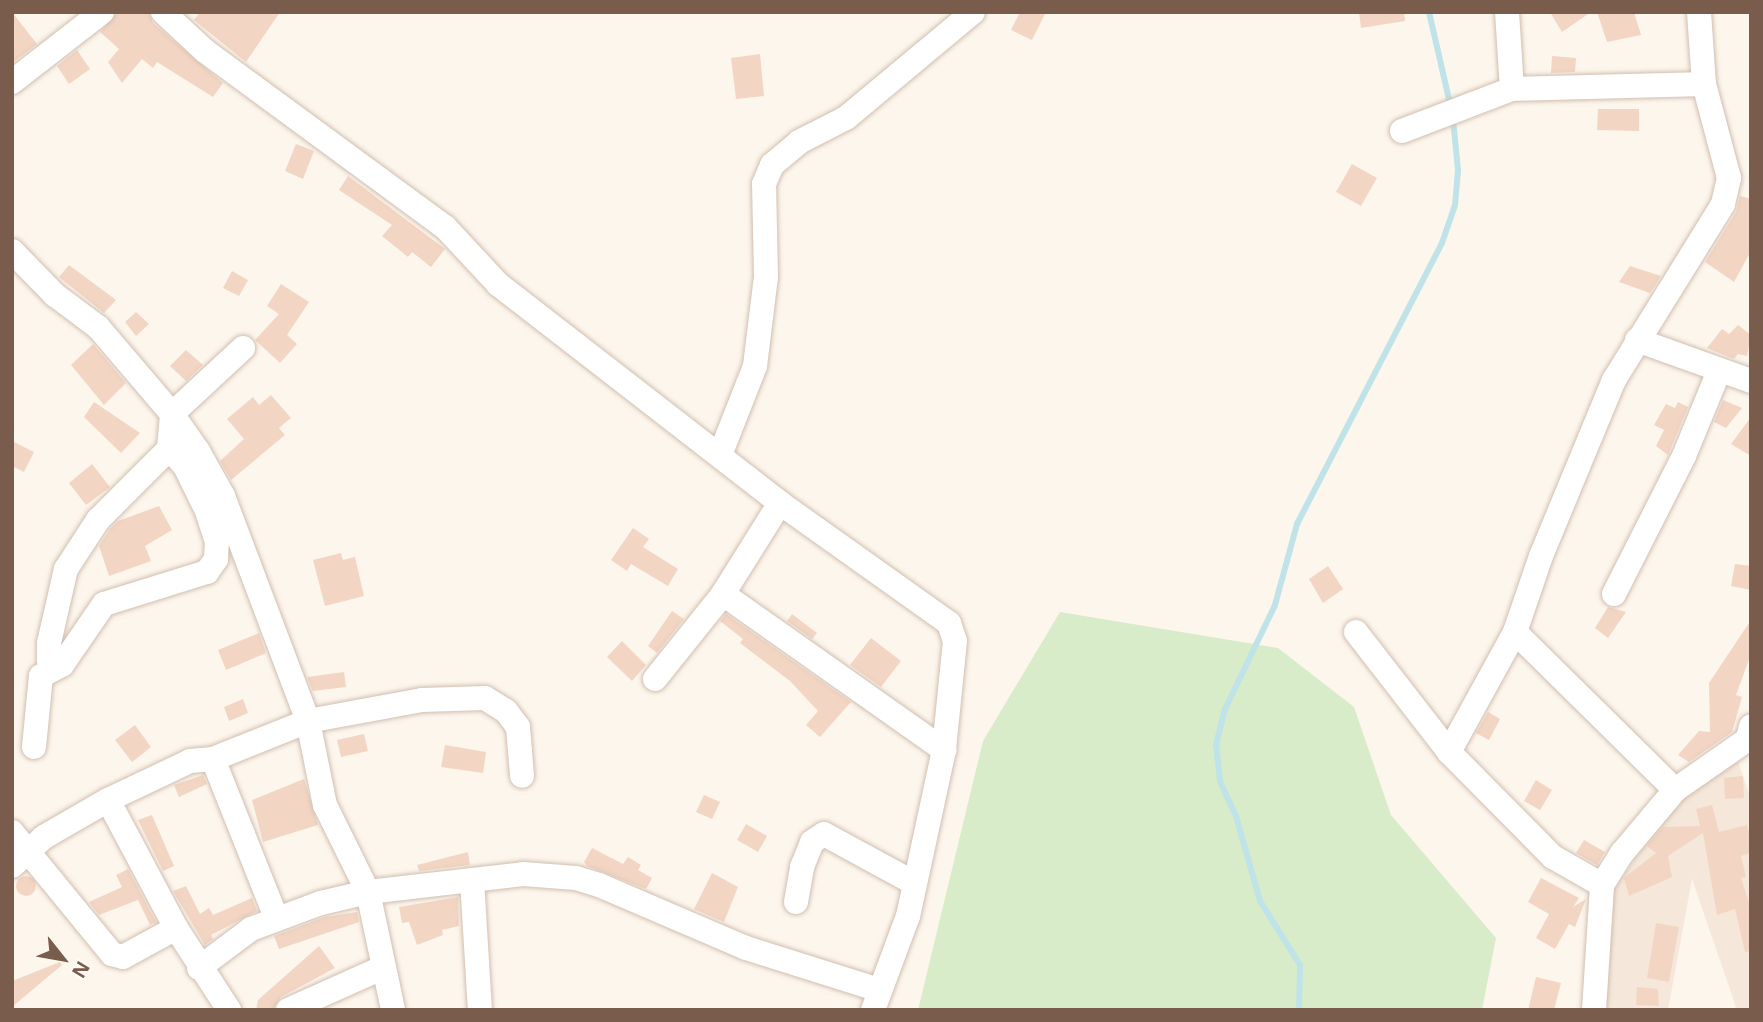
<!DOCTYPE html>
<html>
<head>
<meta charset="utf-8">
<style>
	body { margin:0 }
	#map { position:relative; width:1763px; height:1022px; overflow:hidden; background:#fdf6ec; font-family:"Noto Sans",sans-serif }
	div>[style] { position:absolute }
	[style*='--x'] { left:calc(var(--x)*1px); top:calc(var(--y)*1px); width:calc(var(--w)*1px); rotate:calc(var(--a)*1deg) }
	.residential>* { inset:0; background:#f5e8da }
	.green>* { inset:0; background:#d8ecc9 }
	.stream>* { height:6px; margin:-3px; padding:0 3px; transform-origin:3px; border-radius:3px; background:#bfe3e8 }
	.building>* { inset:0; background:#f3d5c3 }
	.round { border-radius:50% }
	.roads { filter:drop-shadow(0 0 2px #d1beb0) drop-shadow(0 0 2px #d1beb0) }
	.minor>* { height:24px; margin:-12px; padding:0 12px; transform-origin:12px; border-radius:12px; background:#fff }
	span { translate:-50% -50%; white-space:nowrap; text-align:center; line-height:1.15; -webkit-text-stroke:6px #fffaf3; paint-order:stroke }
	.frame { position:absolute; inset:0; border:14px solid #7a5c4d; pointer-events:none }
	.north { position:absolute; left:28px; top:924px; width:70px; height:70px; -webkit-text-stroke:5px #fffaf3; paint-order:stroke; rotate:121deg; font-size:19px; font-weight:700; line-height:28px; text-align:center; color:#7a5c4d }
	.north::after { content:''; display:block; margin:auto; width:24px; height:32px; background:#7a5c4d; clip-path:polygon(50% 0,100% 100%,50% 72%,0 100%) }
</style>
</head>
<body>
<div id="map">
	<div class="residential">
		<i style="clip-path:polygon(1737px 759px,1751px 799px,1751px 1010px,1737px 1010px,1692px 879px,1668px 1010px,1605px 1010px,1614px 889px,1673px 805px)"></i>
	</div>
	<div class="green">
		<i style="clip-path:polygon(1060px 612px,1278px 648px,1354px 707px,1391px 815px,1496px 938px,1482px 1010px,918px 1010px,983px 741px)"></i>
	</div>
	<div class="stream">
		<i style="--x:1429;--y:12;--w:98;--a:77.1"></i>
		<i style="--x:1299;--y:1010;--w:45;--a:-88.7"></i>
		<i style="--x:1300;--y:965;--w:75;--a:-122"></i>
		<i style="--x:1260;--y:901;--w:88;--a:-105.8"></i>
		<i style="--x:1236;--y:816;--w:38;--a:-115"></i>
		<i style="--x:1220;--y:781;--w:36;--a:-96"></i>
		<i style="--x:1216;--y:745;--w:37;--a:-76"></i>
		<i style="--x:1225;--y:709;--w:115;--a:-64.3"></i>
		<i style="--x:1275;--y:605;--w:84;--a:-74.8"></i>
		<i style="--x:1297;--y:524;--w:316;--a:-62.7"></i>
		<i style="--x:1442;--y:243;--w:40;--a:-71.1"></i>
		<i style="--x:1455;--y:205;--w:35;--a:-85"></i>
		<i style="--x:1458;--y:170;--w:51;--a:-95.6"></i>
	</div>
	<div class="building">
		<i style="clip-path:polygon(12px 12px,37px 44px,12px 63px)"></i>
		<i style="clip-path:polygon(117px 12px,149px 12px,153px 23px,223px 83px,213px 97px,157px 62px,153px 68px,142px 59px,122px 83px,108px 62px,119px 49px,100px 32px)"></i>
		<i style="clip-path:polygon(200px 12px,280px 12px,246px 62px,194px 20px)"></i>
		<i style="clip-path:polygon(1020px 12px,1046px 12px,1032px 40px,1011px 30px)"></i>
		<i style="clip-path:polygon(1359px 12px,1404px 12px,1405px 21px,1361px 28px)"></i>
		<i style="clip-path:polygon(1550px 12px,1591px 12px,1562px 32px)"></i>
		<i style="clip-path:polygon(1597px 12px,1634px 12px,1641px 35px,1607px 42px)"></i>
		<i style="clip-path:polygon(77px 50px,90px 69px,69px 84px,57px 66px)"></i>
		<i style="clip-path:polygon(760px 54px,764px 96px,736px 99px,731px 58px)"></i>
		<i style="clip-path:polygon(1552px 56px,1576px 58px,1575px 72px,1551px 73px)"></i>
		<i style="clip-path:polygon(1598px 109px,1639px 109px,1639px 131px,1597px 130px)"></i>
		<i style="clip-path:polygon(296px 144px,314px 151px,303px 179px,285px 171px)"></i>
		<i style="clip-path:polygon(1352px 164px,1377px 178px,1361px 206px,1336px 192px)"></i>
		<i style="clip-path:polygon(348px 176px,445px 249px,431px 267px,412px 252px,408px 257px,382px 236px,392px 225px,339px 190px)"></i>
		<i style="clip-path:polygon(1740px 196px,1751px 199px,1751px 251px,1734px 282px,1705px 262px,1736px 212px)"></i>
		<i style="clip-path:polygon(69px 265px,116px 300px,104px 313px,59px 277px)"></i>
		<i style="clip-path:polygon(1630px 266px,1661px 276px,1650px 293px,1619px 282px)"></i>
		<i style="clip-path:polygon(232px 271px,248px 280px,239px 296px,223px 288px)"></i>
		<i style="clip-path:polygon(281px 284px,309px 302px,287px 335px,297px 344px,280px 363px,255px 340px,279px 314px,267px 306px)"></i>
		<i style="clip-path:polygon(136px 312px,149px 324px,136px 336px,125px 322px)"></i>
		<i style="clip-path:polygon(1738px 325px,1751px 335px,1747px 356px,1738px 354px,1734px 359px,1707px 348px,1722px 329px,1729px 334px)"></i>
		<i style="clip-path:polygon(93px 344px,126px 383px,104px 405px,71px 365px)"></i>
		<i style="clip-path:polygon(186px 350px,203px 365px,186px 381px,170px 366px)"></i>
		<i style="clip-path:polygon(271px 395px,291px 418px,279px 428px,285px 435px,231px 480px,220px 461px,244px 439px,227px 419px,253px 397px,259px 405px)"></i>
		<i style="clip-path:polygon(1723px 400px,1742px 408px,1726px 428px,1714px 422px)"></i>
		<i style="clip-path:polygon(94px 402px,140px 433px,121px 453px,84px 417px)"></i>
		<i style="clip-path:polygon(1678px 402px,1688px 407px,1668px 455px,1656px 446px,1664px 430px,1654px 425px,1666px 404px,1675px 408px)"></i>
		<i style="clip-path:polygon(1751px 417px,1751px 456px,1731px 444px)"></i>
		<i style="clip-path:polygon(12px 441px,34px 452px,24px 472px,12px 466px)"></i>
		<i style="clip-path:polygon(92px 464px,110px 487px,86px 505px,69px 483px)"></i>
		<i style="clip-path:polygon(159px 506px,172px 530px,145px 546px,151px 561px,109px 576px,99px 546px,110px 529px,118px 521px)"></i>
		<i style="clip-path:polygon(633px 528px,649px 539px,643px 547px,678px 569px,668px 586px,631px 564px,627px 571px,611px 560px)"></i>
		<i style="clip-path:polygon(341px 553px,343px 560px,355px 557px,364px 596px,325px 606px,313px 560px)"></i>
		<i style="clip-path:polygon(1735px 564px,1751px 566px,1751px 590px,1731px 586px)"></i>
		<i style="clip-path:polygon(1328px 566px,1343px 589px,1323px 603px,1309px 579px)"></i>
		<i style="clip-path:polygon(1608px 607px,1626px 612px,1608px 638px,1595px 628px)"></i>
		<i style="clip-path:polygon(672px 611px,684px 619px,657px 653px,648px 646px)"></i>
		<i style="clip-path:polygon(726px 614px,851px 702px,820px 737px,806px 725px,818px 711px,790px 681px,740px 643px,743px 639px,720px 621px)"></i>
		<i style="clip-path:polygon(792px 614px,817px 633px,812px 639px,787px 621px)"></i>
		<i style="clip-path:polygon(1751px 620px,1751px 654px,1736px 695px,1742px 697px,1732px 732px,1689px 762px,1678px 755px,1699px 731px,1710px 732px,1709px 683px)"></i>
		<i style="clip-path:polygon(259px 633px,266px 653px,226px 670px,218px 650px)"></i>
		<i style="clip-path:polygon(871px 638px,901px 661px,881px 687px,850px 665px)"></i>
		<i style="clip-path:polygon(622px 641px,646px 665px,632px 681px,607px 657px)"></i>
		<i style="clip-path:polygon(344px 672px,346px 687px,313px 691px,307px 677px)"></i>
		<i style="clip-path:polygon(243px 699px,248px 713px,229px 721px,224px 707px)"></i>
		<i style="clip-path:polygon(1488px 712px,1500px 719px,1489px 740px,1476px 733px)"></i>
		<i style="clip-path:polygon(135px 725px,151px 747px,132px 762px,115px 740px)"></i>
		<i style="clip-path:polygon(364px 734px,368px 751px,341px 757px,337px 740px)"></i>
		<i style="clip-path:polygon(445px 745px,486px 752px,483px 773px,441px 767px)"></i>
		<i style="clip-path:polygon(203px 775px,207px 784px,179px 797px,174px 785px)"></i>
		<i style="clip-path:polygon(1743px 776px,1744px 798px,1725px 799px,1724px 778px)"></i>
		<i style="clip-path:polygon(304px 779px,318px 825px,263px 842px,252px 800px)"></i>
		<i style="clip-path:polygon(1536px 780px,1552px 790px,1540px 810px,1524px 801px)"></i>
		<i style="clip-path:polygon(704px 795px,720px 802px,712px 819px,696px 812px)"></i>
		<i style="clip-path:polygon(1712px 805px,1719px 832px,1747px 825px,1751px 840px,1751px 853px,1741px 856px,1746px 877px,1741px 878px,1751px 909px,1751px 951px,1745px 952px,1735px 909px,1717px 915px,1703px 833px,1668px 856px,1672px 877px,1629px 896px,1624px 878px,1656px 853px,1647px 846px,1663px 827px,1700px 826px,1696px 809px)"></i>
		<i style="clip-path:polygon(152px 815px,174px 866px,163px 871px,138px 820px)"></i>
		<i style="clip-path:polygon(746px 824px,767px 836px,758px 852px,737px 840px)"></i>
		<i style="clip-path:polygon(1584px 840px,1605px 852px,1597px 865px,1576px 853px)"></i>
		<i style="clip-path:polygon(592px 848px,623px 864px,628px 857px,641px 865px,638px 870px,652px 878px,646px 889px,587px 866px,584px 862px)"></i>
		<i style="clip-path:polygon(468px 852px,470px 865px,419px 871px,417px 865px)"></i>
		<i style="clip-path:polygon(128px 869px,156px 922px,150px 925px,138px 900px,99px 915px,89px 902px,122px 887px,116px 875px)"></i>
		<i style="clip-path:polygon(712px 873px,738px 887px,724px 922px,694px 909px)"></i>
		<i class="round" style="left:16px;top:876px;width:20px;height:20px"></i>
		<i style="clip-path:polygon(1541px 878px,1579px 898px,1573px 907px,1586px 899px,1575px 927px,1569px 924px,1555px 949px,1536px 938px,1549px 914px,1528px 902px)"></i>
		<i style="clip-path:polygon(186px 886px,200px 914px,209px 908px,213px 915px,252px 898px,257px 911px,211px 935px,213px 939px,205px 945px,173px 891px)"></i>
		<i style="clip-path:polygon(458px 897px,459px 926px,442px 930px,443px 935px,417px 945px,409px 922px,402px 923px,399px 907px)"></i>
		<i style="clip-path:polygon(357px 912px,359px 922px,279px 949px,274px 936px,325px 917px)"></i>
		<i style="clip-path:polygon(1656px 923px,1679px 927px,1669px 982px,1647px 978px)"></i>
		<i style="clip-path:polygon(319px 946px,335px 968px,281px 997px,273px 1010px,256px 1010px,258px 1000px)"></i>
		<i style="clip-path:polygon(60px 962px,62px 965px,12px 1007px,12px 981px)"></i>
		<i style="clip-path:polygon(1536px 977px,1561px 983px,1554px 1010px,1528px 1010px)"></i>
		<i style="clip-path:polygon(1637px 987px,1658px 989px,1659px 1006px,1636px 1005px)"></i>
	</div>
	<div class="roads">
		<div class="minor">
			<i style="--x:163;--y:12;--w:57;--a:42.9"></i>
			<i style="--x:205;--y:51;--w:298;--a:36.3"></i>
			<i style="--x:445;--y:227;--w:78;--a:47.1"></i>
			<i style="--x:498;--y:284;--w:357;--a:37.8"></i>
			<i style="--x:780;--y:503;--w:107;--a:122.1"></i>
			<i style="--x:723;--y:594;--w:271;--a:35.2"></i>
			<i style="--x:1507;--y:12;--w:77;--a:86.3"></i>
			<i style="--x:12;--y:82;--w:114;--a:-37.9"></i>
			<i style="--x:1402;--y:131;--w:118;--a:-20.9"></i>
			<i style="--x:1512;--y:89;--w:192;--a:-1.5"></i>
			<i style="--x:12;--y:251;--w:62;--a:45.7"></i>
			<i style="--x:55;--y:295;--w:54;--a:36.7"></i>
			<i style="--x:98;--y:327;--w:114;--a:49.6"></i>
			<i style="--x:172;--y:414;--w:45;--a:54.9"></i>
			<i style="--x:198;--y:451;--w:51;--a:60.9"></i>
			<i style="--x:223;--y:496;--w:241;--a:69.3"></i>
			<i style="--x:308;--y:721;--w:116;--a:-10.4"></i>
			<i style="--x:422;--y:700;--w:63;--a:-1.8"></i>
			<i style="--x:485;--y:698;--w:25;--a:32"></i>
			<i style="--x:506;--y:711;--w:20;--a:53"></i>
			<i style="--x:518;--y:727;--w:49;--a:85.3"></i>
			<i style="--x:1637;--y:340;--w:121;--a:19.8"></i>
			<i style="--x:720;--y:455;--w:96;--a:-68.5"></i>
			<i style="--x:755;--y:366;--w:90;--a:-83"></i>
			<i style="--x:766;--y:277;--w:93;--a:-91.2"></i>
			<i style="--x:764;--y:184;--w:21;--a:-67"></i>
			<i style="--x:772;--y:165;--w:35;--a:-40"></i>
			<i style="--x:799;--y:142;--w:53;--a:-27.1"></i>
			<i style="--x:846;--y:118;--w:165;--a:-39.8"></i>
			<i style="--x:780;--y:503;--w:207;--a:35.4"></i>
			<i style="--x:949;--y:623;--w:19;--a:72"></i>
			<i style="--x:955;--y:641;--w:110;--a:95.8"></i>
			<i style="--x:944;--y:750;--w:170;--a:102.2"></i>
			<i style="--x:908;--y:916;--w:100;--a:110.4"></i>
			<i style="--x:1614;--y:594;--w:155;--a:-63.1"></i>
			<i style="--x:1684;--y:456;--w:92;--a:-67.6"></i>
			<i style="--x:1356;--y:632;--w:152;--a:52.2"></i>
			<i style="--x:1449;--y:752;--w:148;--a:45.3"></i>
			<i style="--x:1553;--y:857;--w:56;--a:29.7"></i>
			<i style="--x:1515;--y:632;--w:225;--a:44.6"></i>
			<i style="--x:54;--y:666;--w:8;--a:-130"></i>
			<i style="--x:49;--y:660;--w:17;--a:-90"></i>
			<i style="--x:49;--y:643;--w:76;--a:-77.1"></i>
			<i style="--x:66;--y:569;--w:59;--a:-56.9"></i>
			<i style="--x:98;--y:520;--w:100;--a:-45"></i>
			<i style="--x:169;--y:449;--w:35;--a:-85"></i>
			<i style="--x:172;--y:414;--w:97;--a:-42.9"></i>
			<i style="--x:655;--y:679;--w:109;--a:-51.3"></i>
			<i style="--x:34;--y:747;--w:71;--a:-84.4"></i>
			<i style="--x:41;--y:676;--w:24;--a:-28"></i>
			<i style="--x:62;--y:665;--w:74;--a:-55.5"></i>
			<i style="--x:104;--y:604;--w:108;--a:-17.3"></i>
			<i style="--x:207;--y:572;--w:16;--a:-55"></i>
			<i style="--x:216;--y:559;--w:17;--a:-87"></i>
			<i style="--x:217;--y:542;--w:33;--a:-108"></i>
			<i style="--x:207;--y:511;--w:50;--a:-116.1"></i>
			<i style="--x:185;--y:466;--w:23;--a:-133"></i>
			<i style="--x:1449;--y:752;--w:137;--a:-61.2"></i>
			<i style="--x:1515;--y:632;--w:80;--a:-71.1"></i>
			<i style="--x:1541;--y:556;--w:191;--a:-67.5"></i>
			<i style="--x:1614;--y:380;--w:207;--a:-58.2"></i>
			<i style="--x:1723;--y:204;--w:27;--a:-77"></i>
			<i style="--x:1729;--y:178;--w:97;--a:-104.9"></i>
			<i style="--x:1704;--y:84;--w:72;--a:-94"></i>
			<i style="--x:213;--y:759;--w:170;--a:68.3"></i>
			<i style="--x:108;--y:800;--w:145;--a:62"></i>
			<i style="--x:176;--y:928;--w:98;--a:57.1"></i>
			<i style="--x:12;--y:832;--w:158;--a:50.7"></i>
			<i style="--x:112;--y:954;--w:11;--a:15"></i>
			<i style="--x:123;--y:957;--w:60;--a:-28.7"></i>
			<i style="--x:12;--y:866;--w:43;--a:-42.2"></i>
			<i style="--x:44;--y:837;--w:74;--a:-30"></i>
			<i style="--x:108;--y:800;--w:91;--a:-25.4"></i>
			<i style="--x:190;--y:761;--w:23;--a:-5"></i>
			<i style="--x:213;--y:759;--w:102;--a:-21.8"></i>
			<i style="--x:308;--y:721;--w:86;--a:78.6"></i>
			<i style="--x:325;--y:805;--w:97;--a:63.7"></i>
			<i style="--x:368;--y:892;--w:121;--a:78"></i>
			<i style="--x:472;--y:880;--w:130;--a:86.5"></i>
			<i style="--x:796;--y:902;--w:36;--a:-80"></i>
			<i style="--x:802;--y:867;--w:27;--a:-68"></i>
			<i style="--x:812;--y:842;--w:14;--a:-34"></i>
			<i style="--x:824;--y:834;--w:102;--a:28.6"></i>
			<i style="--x:199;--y:968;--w:65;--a:-36.9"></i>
			<i style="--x:251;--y:929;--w:75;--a:-20.4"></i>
			<i style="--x:321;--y:903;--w:48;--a:-13.2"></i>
			<i style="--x:368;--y:892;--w:156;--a:-6.6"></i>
			<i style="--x:523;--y:874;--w:53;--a:4.3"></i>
			<i style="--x:576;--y:878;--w:24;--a:17"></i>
			<i style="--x:599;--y:885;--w:160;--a:23.2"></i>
			<i style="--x:746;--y:948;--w:139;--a:17.5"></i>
			<i style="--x:288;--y:1010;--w:105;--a:-24.1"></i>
			<i style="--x:1594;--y:1010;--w:125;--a:-86.3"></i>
			<i style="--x:1602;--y:885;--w:39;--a:-58"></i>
			<i style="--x:1623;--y:852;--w:81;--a:-50"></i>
			<i style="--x:1675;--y:790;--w:89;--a:-34.9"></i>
			<i style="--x:1748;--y:739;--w:13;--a:-77"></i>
		</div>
	</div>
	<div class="frame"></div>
	<div class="north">N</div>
</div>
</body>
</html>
